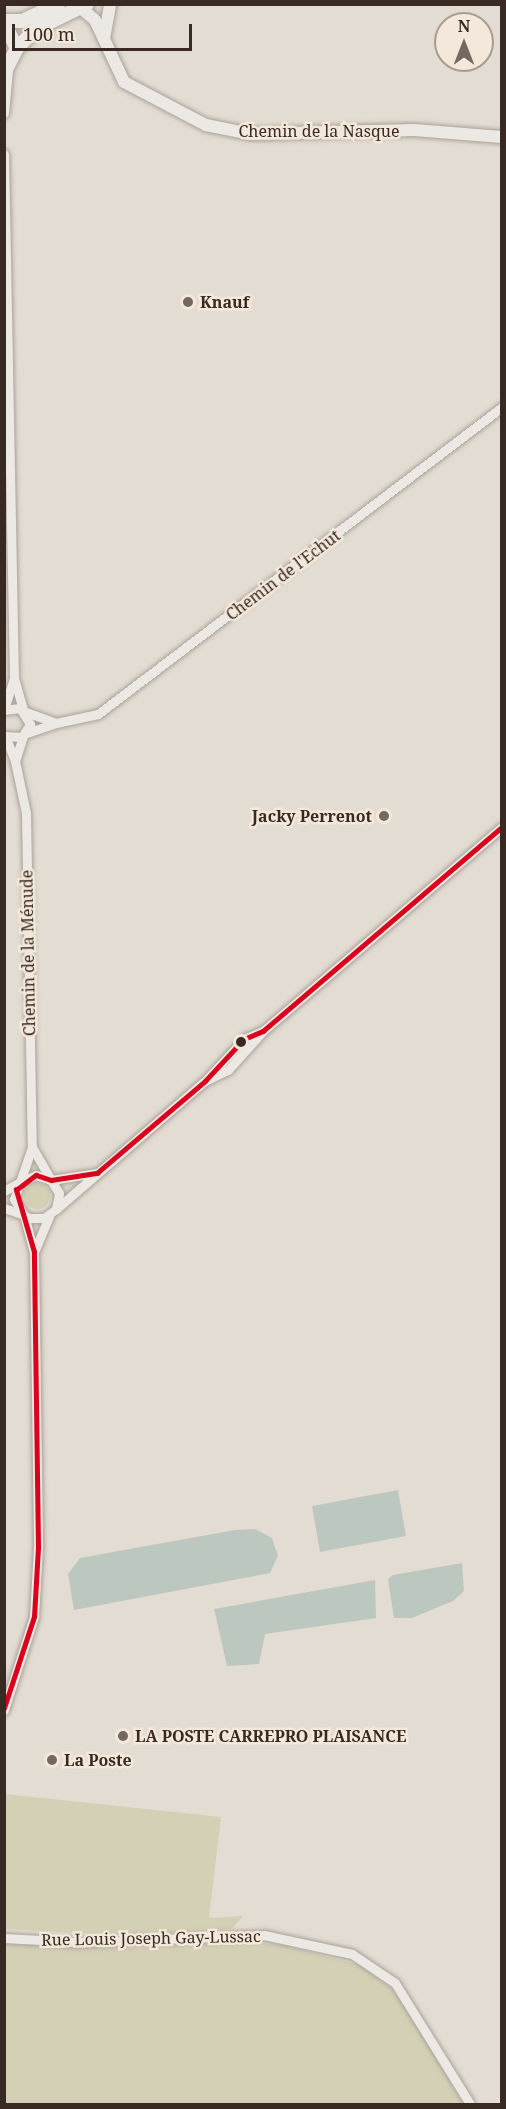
<!DOCTYPE html>
<html>
<head>
<meta charset="utf-8">
<style>
	body { margin:0 }
	#map { position:relative; width:506px; height:2109px; overflow:hidden; background:#e3dcd2; font-family:"Noto Serif",serif }
	div>[style] { position:absolute }
	[style*='--x'] { left:calc(var(--x)*1px); top:calc(var(--y)*1px); width:calc(var(--w)*1px); rotate:calc(var(--a)*1deg) }
	.green>* { inset:0; background:#d4d0b6 }
	.round { border-radius:50% }
	.water>* { inset:0; background:#bcc8bf }
	.roads { filter:drop-shadow(0 0 2px #a9a29a) drop-shadow(0 0 2px #a9a29a) }
	.minor>* { height:9px; margin:-4.5px; padding:0 4.5px; transform-origin:4.5px; border-radius:4.5px; background:#ece8e3 }
	.tertiary>* { height:12px; margin:-6px; padding:0 6px; transform-origin:6px; border-radius:6px; background:#ece8e3 }
	.secondary>* { height:14px; margin:-7px; padding:0 7px; transform-origin:7px; border-radius:7px; background:#ece8e3 }
	.bus-1>* { height:4.5px; margin:-2.25px; padding:0 2.25px; transform-origin:2.25px; border-radius:2.25px; background:#db001b }
	.dots>* { width:16px; height:16px; translate:-50% -50%; box-sizing:border-box; border:3px solid #f3e8da; border-radius:50% }
	span { translate:-50% -50%; white-space:nowrap; text-align:center; line-height:1.15; -webkit-text-stroke:5px #f3e8da; paint-order:stroke }
	.street-label { font-size:16px; color:#382a23 }
	.poi-label { font-size:16px; color:#382a23; font-weight:700 }
	.left { translate:0 -50%; text-align:left }
	.right { translate:-100% -50%; text-align:right }
	.frame { position:absolute; inset:0; border:6px solid #382a23; pointer-events:none }
	.north { position:absolute; left:434px; top:12px; width:60px; height:60px; box-sizing:border-box; background:#f3e8da; border:2px solid #a89c91; border-radius:50%; rotate:0deg; font-size:16px; font-weight:700; line-height:24px; text-align:center; color:#382a23 }
	.north::after { content:''; display:block; margin:auto; width:21px; height:27px; background:#746860; clip-path:polygon(50% 0,100% 100%,50% 72%,0 100%) }
	.scale { position:absolute; left:12px; top:24px; width:180px; height:27px; box-sizing:border-box; border:3px solid #382a23; border-top:0; padding-left:8px; font-size:18px; line-height:21px; white-space:nowrap; color:#382a23; -webkit-text-stroke:4px #f3e8da; paint-order:stroke }
</style>
</head>
<body>
<div id="map">
	<div class="green">
		<i class="round" style="left:24px;top:1183px;width:26px;height:26px"></i>
		<i style="clip-path:polygon(5px 1794px,221px 1817px,209px 1918px,243px 1916px,232px 1929px,208px 1931px,117px 1935px,5px 1929px)"></i>
		<i style="clip-path:polygon(238px 1942px,283px 1945px,363px 1966px,391px 1988px,411px 2015px,463px 2104px,5px 2104px,4px 1944px,135px 1948px)"></i>
	</div>
	<div class="water">
		<i style="clip-path:polygon(398px 1490px,406px 1536px,320px 1552px,312px 1506px)"></i>
		<i style="clip-path:polygon(235px 1530px,255px 1529px,272px 1538px,278px 1556px,270px 1573px,74px 1610px,68px 1574px,80px 1558px)"></i>
		<i style="clip-path:polygon(462px 1563px,464px 1591px,453px 1601px,412px 1618px,394px 1618px,388px 1579px,393px 1575px)"></i>
		<i style="clip-path:polygon(375px 1580px,376px 1618px,265px 1634px,259px 1664px,227px 1666px,214px 1609px)"></i>
	</div>
	<div class="roads">
		<div class="minor">
			<i style="--x:4;--y:113;--w:42;--a:-84.6"></i>
			<i style="--x:4;--y:154;--w:524;--a:88.91"></i>
			<i style="--x:4;--y:709;--w:33;--a:-72"></i>
			<i style="--x:14;--y:678;--w:33;--a:74"></i>
			<i style="--x:4;--y:710;--w:16;--a:-7"></i>
			<i style="--x:20;--y:708;--w:19;--a:58"></i>
			<i style="--x:30;--y:724;--w:15;--a:122"></i>
			<i style="--x:22;--y:737;--w:18;--a:-177"></i>
			<i style="--x:26;--y:712;--w:32;--a:20"></i>
			<i style="--x:56;--y:723;--w:31;--a:161"></i>
			<i style="--x:56;--y:723;--w:43;--a:-12.1"></i>
			<i style="--x:98;--y:714;--w:507;--a:-37.23"></i>
			<i style="--x:5;--y:736;--w:27;--a:68"></i>
			<i style="--x:15;--y:761;--w:25;--a:-72"></i>
			<i style="--x:15;--y:761;--w:53;--a:78.1"></i>
			<i style="--x:26;--y:813;--w:334;--a:89"></i>
			<i style="--x:205;--y:1081;--w:57;--a:-47.1"></i>
			<i style="--x:244;--y:1039;--w:21;--a:-23"></i>
			<i style="--x:263;--y:1031;--w:314;--a:-40.5"></i>
			<i style="--x:51;--y:1180;--w:47;--a:-8.7"></i>
			<i style="--x:4;--y:1191;--w:18;--a:-29"></i>
			<i style="--x:20;--y:1182;--w:37;--a:-71"></i>
			<i style="--x:32;--y:1147;--w:38;--a:60"></i>
			<i style="--x:4;--y:1208;--w:21;--a:19"></i>
			<i style="--x:24;--y:1215;--w:6;--a:31"></i>
			<i style="--x:29;--y:1218;--w:15;--a:0"></i>
			<i style="--x:44;--y:1218;--w:15;--a:-37"></i>
			<i style="--x:56;--y:1209;--w:16;--a:-79"></i>
			<i style="--x:59;--y:1193;--w:15;--a:-122"></i>
			<i style="--x:51;--y:1180;--w:16;--a:-162"></i>
			<i style="--x:36;--y:1175;--w:17;--a:156"></i>
			<i style="--x:20;--y:1182;--w:18;--a:109"></i>
			<i style="--x:14;--y:1199;--w:19;--a:58"></i>
			<i style="--x:24;--y:1215;--w:38;--a:75"></i>
			<i style="--x:34;--y:1252;--w:295;--a:89.2"></i>
			<i style="--x:38;--y:1547;--w:70;--a:93.3"></i>
			<i style="--x:34;--y:1617;--w:98;--a:107.9"></i>
			<i style="--x:56;--y:1209;--w:196;--a:-40.7"></i>
			<i style="--x:205;--y:1081;--w:25;--a:-26"></i>
			<i style="--x:228;--y:1070;--w:52;--a:-48.1"></i>
			<i style="--x:34;--y:1252;--w:39;--a:-67"></i>
			<i style="--x:4;--y:1938;--w:73;--a:3.1"></i>
			<i style="--x:77;--y:1942;--w:187;--a:-2.1"></i>
			<i style="--x:264;--y:1935;--w:90;--a:12.2"></i>
			<i style="--x:352;--y:1954;--w:52;--a:34"></i>
			<i style="--x:395;--y:1983;--w:142;--a:58.2"></i>
		</div>
		<div class="tertiary">
			<i style="--x:81;--y:8;--w:18;--a:41"></i>
			<i style="--x:95;--y:20;--w:68;--a:64.9"></i>
			<i style="--x:124;--y:82;--w:93;--a:27.7"></i>
			<i style="--x:206;--y:125;--w:46;--a:11.3"></i>
			<i style="--x:251;--y:134;--w:163;--a:-1.4"></i>
			<i style="--x:414;--y:130;--w:88;--a:4.5"></i>
			<i style="--x:104;--y:39;--w:36;--a:-80"></i>
		</div>
		<div class="secondary">
			<i style="--x:4;--y:21;--w:18;--a:0"></i>
			<i style="--x:22;--y:21;--w:40;--a:-25"></i>
			<i style="--x:4;--y:23;--w:28;--a:63"></i>
			<i style="--x:17;--y:48;--w:29;--a:117"></i>
			<i style="--x:17;--y:48;--w:27;--a:-45"></i>
			<i style="--x:36;--y:29;--w:57;--a:-26.1"></i>
		</div>
	</div>
	<div class="bus-1">
		<i style="--x:4;--y:1708;--w:96;--a:-71.8"></i>
		<i style="--x:34;--y:1617;--w:70;--a:-86.7"></i>
		<i style="--x:38;--y:1547;--w:295;--a:-90.8"></i>
		<i style="--x:34;--y:1252;--w:65;--a:-106.2"></i>
		<i style="--x:16;--y:1190;--w:25;--a:-37"></i>
		<i style="--x:36;--y:1175;--w:16;--a:18"></i>
		<i style="--x:51;--y:1180;--w:47;--a:-8.7"></i>
		<i style="--x:97;--y:1173;--w:142;--a:-40.4"></i>
		<i style="--x:205;--y:1081;--w:57;--a:-47.1"></i>
		<i style="--x:244;--y:1039;--w:21;--a:-23"></i>
		<i style="--x:263;--y:1031;--w:314;--a:-40.5"></i>
	</div>
	<div class="dots">
		<i style="left:188px;top:302px;background:#746860"></i>
		<i style="left:384px;top:816px;background:#746860"></i>
		<i style="left:241px;top:1042px;background:#382a23"></i>
		<i style="left:123px;top:1736px;background:#746860"></i>
		<i style="left:52px;top:1760px;background:#746860"></i>
	</div>
	<div class="street-label">
		<span style="left:319px;top:131px">Chemin de la Nasque</span>
		<span style="left:283px;top:575px;rotate:-37deg">Chemin de l'Echut</span>
		<span style="left:28px;top:953px;rotate:-91deg">Chemin de la Ménude</span>
		<span style="left:151px;top:1938px;rotate:-1deg">Rue Louis Joseph Gay-Lussac</span>
	</div>
	<div class="poi-label">
		<span class="left" style="left:200px;top:302px">Knauf</span>
		<span class="right" style="left:372px;top:816px">Jacky Perrenot</span>
		<span class="left" style="left:135px;top:1736px">LA POSTE CARREPRO PLAISANCE</span>
		<span class="left" style="left:64px;top:1760px">La Poste</span>
	</div>
	<div class="frame"></div>
	<div class="north">N</div>
	<div class="scale">100 m</div>
</div>
</body>
</html>
